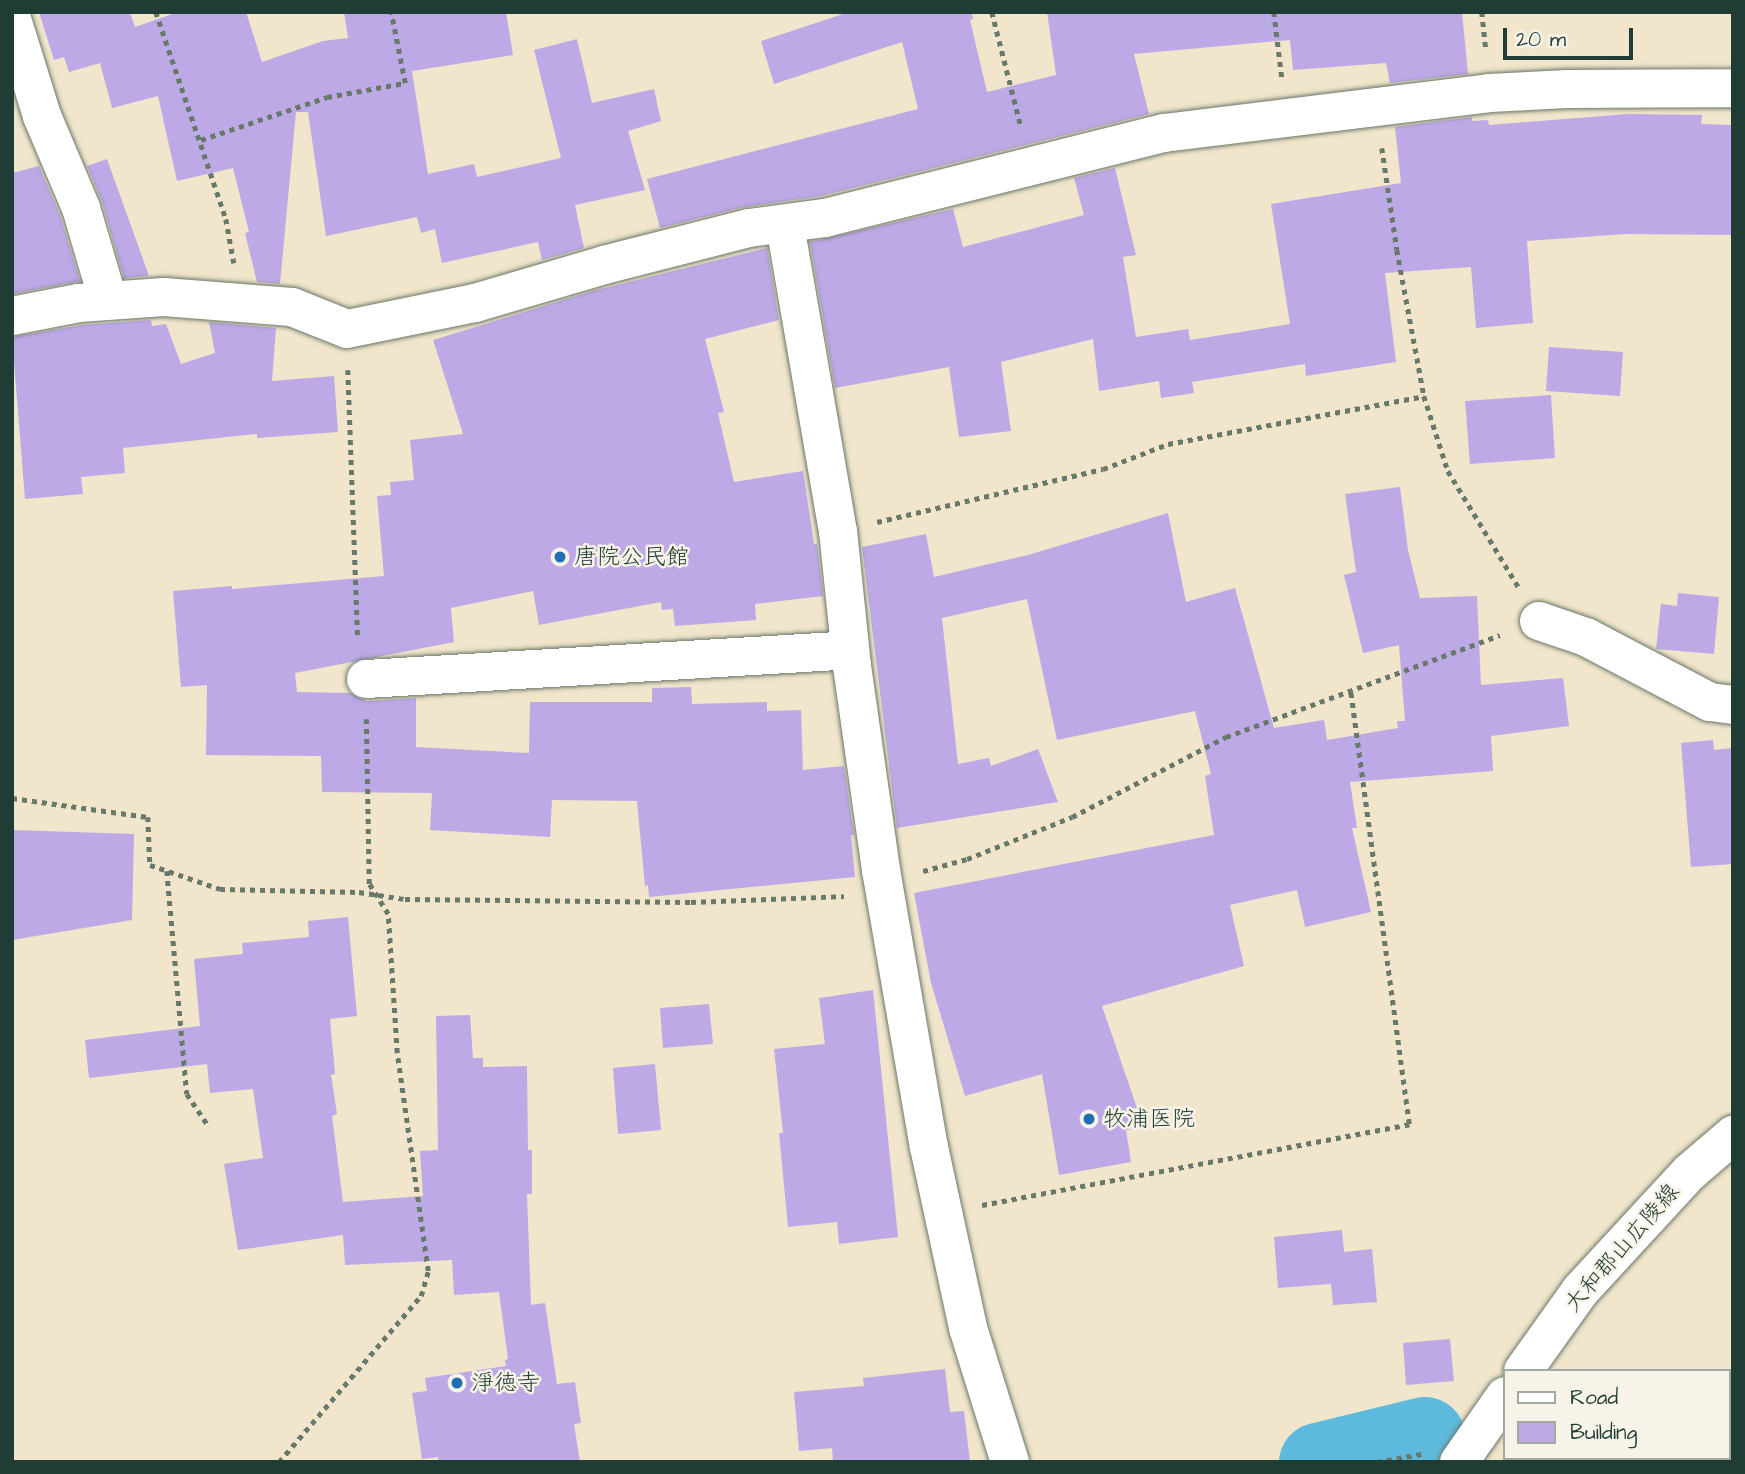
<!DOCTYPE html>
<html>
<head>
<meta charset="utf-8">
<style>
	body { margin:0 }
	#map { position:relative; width:1745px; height:1474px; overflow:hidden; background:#f1e5cb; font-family:"Architects Daughter","Klee One",sans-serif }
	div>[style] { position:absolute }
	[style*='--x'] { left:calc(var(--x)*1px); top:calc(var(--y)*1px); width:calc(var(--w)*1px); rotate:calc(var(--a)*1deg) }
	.river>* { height:79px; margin:-39.5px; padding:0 39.5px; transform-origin:39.5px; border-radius:39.5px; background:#5ebadc }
	.building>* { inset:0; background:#bea9e7 }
	.path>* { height:4.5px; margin-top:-2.25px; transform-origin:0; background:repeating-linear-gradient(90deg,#687869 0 5px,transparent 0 10px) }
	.roads { filter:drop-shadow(0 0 2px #687869) drop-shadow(0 0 2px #687869) }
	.street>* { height:38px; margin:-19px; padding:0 19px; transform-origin:19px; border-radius:19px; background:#fff }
	.secondary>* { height:38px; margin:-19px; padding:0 19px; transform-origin:19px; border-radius:19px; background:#fff }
	.dots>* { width:19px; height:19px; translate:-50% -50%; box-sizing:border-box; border:4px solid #f7f3e8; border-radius:50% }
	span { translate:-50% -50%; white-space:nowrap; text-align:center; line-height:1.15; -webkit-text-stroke:5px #f7f3e8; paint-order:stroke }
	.poi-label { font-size:23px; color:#1f3d34 }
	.left { translate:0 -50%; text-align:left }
	.street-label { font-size:23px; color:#1f3d34 }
	.frame { position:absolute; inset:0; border:14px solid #1f3d34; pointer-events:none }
	.legend { position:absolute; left:1503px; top:1369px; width:228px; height:91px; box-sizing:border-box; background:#f7f3e8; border:2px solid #a1aaa0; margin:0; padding:9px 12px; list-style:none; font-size:21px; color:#1f3d34 }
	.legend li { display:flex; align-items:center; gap:14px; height:35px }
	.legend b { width:35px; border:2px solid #a1aaa0 }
	.scale { position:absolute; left:1503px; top:28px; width:130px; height:32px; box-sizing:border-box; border:4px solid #1f3d34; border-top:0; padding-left:9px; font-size:21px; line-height:24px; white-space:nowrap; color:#1f3d34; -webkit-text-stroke:5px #f7f3e8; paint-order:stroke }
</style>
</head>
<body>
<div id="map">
	<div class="river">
		<i style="--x:1632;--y:1458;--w:16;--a:15"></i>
		<i style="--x:1318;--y:1462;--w:110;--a:-13.7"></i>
	</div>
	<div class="building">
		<i style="clip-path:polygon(39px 12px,130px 12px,135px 27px,178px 12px,246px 12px,262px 62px,323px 41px,348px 38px,344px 12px,506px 12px,513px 55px,412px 71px,428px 174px,474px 164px,477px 177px,561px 158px,534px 50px,577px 39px,592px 103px,654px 89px,661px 121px,628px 131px,645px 190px,575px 205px,584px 248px,542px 260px,538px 242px,442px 263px,435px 229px,421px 233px,417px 217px,326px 236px,308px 112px,296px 112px,280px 284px,257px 282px,245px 233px,249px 232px,233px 168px,177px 181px,158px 96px,112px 108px,100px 63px,69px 72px,64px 57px,54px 60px)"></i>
		<i style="clip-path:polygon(849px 12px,972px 12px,973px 19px,970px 20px,987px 92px,1056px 75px,1047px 12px,1462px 12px,1468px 74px,1390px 83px,1386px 63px,1293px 70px,1290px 40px,1134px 54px,1149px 114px,821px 196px,744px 207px,660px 228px,647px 179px,918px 109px,902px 42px,774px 84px,761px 41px)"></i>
		<i style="clip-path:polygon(1628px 114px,1702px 115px,1701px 124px,1733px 125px,1733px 235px,1625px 234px,1527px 241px,1533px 323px,1476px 328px,1471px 267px,1385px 273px,1396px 362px,1306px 376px,1305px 364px,1192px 382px,1194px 393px,1161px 398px,1159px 381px,1099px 391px,1093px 339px,1001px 362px,1011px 431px,959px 437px,949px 367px,835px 388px,810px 242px,953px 209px,963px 247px,1084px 215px,1074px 178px,1115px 168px,1136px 255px,1123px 257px,1136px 337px,1188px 329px,1190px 340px,1290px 324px,1271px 204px,1401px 183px,1395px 127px,1472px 117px,1472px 121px,1488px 120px,1489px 125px)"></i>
		<i style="clip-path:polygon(107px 159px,148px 273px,148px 276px,124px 278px,102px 202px,87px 166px)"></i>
		<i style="clip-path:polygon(39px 166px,60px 215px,80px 281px,12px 294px,12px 173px)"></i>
		<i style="clip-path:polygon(767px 248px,779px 320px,705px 339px,724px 412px,718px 413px,734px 482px,803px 471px,814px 544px,817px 544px,823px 596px,755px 604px,756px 620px,675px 626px,673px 609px,662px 610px,661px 602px,539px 625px,533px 591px,451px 608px,454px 642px,295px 673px,297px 692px,350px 693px,367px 701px,416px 698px,416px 747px,529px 753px,530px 702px,652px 702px,652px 688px,691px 687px,692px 704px,767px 702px,767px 711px,801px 710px,803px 770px,844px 766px,854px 835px,851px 835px,855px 877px,649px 897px,648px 885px,645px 886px,637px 801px,552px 800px,550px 837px,430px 830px,432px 793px,322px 792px,321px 756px,206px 755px,207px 685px,181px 687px,173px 591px,232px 586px,232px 589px,384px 576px,377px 496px,391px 495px,390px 482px,414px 480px,410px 440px,463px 434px,433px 340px,593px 291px)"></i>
		<i style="clip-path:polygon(151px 320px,152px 326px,166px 324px,181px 364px,215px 353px,209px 322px,276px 328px,272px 381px,334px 376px,338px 432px,257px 438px,257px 434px,123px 448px,125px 473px,81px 477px,83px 494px,25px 499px,12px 337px,82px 325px)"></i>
		<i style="clip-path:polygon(1549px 347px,1623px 352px,1620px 396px,1546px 391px)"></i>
		<i style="clip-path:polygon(1551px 395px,1555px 458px,1470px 464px,1465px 401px)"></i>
		<i style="clip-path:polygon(1400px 487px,1408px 550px,1420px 598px,1477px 596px,1481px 685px,1563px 678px,1569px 726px,1491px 736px,1493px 771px,1350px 782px,1357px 828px,1352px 828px,1371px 912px,1305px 927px,1297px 890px,1230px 905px,1244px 966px,1102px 1006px,1137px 1108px,1127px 1108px,1130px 1130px,1126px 1130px,1131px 1162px,1059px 1175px,1042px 1074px,965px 1096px,931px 983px,914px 893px,1214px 835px,1205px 776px,1211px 774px,1195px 711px,1057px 740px,1027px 599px,942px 618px,958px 764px,989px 758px,991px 766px,1038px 749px,1058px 802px,897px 828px,862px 547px,926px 534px,934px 577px,1028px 555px,1168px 513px,1186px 602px,1235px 588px,1274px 728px,1324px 720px,1327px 740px,1398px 728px,1397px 721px,1405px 721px,1399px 645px,1363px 653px,1344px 575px,1356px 572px,1345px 494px)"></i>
		<i style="clip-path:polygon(1678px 593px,1719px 597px,1714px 654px,1656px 649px,1661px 604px,1677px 606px)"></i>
		<i style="clip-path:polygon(1713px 740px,1714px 750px,1733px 748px,1733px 864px,1691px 867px,1681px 743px)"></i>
		<i style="clip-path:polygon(12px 830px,134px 834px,132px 920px,12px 940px)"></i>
		<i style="clip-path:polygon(348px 917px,357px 1016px,330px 1019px,335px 1074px,331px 1075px,337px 1114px,332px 1116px,343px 1202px,423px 1196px,420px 1151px,438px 1150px,436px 1016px,470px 1015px,473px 1058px,483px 1058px,483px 1067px,527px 1066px,528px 1150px,532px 1150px,532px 1194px,527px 1194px,531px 1305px,545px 1303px,557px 1384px,575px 1382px,581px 1423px,574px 1424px,580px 1462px,439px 1462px,438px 1457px,422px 1459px,412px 1393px,427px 1391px,425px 1378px,506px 1366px,505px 1360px,508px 1359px,499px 1292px,454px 1295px,452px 1260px,345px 1265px,343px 1235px,238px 1250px,224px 1164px,263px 1158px,253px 1089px,210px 1093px,207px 1064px,89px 1078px,85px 1040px,200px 1026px,194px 959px,243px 954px,242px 943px,309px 937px,308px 921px)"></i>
		<i style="clip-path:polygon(873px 990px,898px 1237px,839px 1244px,837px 1222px,788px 1227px,779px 1133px,783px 1133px,774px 1049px,825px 1044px,819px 998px)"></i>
		<i style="clip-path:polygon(709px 1004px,713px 1044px,663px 1048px,660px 1008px)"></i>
		<i style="clip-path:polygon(655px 1064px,661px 1130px,618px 1134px,613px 1068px)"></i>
		<i style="clip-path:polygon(1342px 1230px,1344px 1252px,1372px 1249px,1377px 1302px,1333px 1305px,1331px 1284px,1278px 1288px,1274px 1237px)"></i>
		<i style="clip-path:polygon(1450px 1339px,1454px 1381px,1406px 1385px,1403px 1343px)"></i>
		<i style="clip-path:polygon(945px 1369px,950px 1412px,964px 1411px,970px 1462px,833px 1462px,832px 1448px,799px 1451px,794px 1392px,864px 1386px,863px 1378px)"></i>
	</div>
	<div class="path">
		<i style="--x:156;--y:12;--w:219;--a:71.3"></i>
		<i style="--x:226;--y:219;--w:45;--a:79.7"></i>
		<i style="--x:992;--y:12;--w:119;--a:75.8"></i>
		<i style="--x:1274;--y:12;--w:66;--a:83.1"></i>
		<i style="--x:1482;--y:12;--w:39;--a:84"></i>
		<i style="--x:201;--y:140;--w:133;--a:-18.8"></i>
		<i style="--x:327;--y:97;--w:79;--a:-10.2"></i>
		<i style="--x:405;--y:83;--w:72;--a:-101.2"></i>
		<i style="--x:1382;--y:148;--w:103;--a:81.6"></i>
		<i style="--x:1397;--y:250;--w:148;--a:79.5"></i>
		<i style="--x:1424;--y:396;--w:79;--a:72.3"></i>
		<i style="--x:1448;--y:471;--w:137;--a:58.7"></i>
		<i style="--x:348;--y:370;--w:268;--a:87.9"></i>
		<i style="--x:877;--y:522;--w:232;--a:-13.2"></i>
		<i style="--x:1103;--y:469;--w:70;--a:-21"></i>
		<i style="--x:1168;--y:444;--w:260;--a:-10.6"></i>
		<i style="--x:12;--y:798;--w:137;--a:8"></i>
		<i style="--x:148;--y:817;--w:48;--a:87.6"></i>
		<i style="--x:150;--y:865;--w:74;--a:18.9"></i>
		<i style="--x:220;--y:889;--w:139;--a:1.2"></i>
		<i style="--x:359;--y:892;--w:47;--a:8.7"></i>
		<i style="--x:405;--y:899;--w:286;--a:0.6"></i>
		<i style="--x:691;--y:902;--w:153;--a:-2.2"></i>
		<i style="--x:167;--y:871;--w:224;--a:84.9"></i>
		<i style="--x:187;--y:1094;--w:40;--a:56"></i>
		<i style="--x:923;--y:871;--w:46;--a:-15.3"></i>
		<i style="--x:967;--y:859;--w:113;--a:-21.8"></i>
		<i style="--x:1072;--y:817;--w:174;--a:-27.5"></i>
		<i style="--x:1226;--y:737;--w:292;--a:-20.4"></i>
		<i style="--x:982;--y:1205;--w:435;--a:-10.7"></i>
		<i style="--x:1409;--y:1124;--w:439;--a:-97.7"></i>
		<i style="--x:279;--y:1462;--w:218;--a:-49.5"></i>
		<i style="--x:421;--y:1296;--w:26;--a:-74"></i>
		<i style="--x:428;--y:1271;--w:220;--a:-98.1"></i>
		<i style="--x:397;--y:1053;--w:139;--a:-93.7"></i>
		<i style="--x:388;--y:914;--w:36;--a:-122"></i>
		<i style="--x:369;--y:884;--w:165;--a:-91"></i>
		<i style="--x:1377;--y:1462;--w:45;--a:-10.3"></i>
	</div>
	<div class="roads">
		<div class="street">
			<i style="--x:12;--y:19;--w:102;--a:72.8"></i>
			<i style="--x:42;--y:116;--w:100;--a:67"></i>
			<i style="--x:81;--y:208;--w:96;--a:73.6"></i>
			<i style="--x:785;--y:225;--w:311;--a:80.2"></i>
			<i style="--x:838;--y:531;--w:136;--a:84.1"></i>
			<i style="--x:852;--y:666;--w:206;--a:81.9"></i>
			<i style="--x:881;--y:870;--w:281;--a:80.2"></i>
			<i style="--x:929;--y:1147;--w:185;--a:77.8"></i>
			<i style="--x:968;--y:1328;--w:140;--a:72.6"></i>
			<i style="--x:12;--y:316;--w:68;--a:-11"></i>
			<i style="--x:79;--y:303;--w:85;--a:-4"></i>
			<i style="--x:164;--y:297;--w:128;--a:4.5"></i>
			<i style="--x:292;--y:307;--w:59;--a:21.8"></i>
			<i style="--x:347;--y:329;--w:131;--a:-11.5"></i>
			<i style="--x:475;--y:303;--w:134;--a:-16.4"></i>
			<i style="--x:604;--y:265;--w:150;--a:-14.3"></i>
			<i style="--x:749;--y:228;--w:77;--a:-7.5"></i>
			<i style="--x:825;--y:218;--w:349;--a:-14.1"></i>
			<i style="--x:1164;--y:133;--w:328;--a:-7"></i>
			<i style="--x:1490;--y:93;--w:77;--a:-3"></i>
			<i style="--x:1567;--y:89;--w:166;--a:-0.3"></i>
			<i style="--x:1539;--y:621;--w:50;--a:18.8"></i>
			<i style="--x:1586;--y:637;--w:140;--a:27.7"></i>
			<i style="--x:1710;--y:702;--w:23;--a:7"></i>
			<i style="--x:366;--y:679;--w:485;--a:-3.4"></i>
		</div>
		<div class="secondary">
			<i style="--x:1523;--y:1371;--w:98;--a:-54.5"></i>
			<i style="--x:1580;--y:1291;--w:162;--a:-47.3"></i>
			<i style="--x:1690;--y:1172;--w:57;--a:-40.7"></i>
			<i style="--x:1459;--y:1462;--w:80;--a:-55.1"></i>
		</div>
	</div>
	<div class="dots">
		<i style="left:560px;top:557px;background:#1f6fb2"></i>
		<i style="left:1089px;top:1119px;background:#1f6fb2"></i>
		<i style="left:457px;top:1383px;background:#1f6fb2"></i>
	</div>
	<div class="poi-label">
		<span class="left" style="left:574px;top:557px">唐院公民館</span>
		<span class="left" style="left:1103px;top:1119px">牧浦医院</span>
		<span class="left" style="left:471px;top:1383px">淨徳寺</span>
	</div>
	<div class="street-label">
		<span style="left:1622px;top:1248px;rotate:-49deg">大和郡山広陵線</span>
	</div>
	<div class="frame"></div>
	<ul class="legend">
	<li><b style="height:9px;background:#fff"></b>Road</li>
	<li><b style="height:19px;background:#bea9e7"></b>Building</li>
	</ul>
	<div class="scale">20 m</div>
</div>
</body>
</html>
